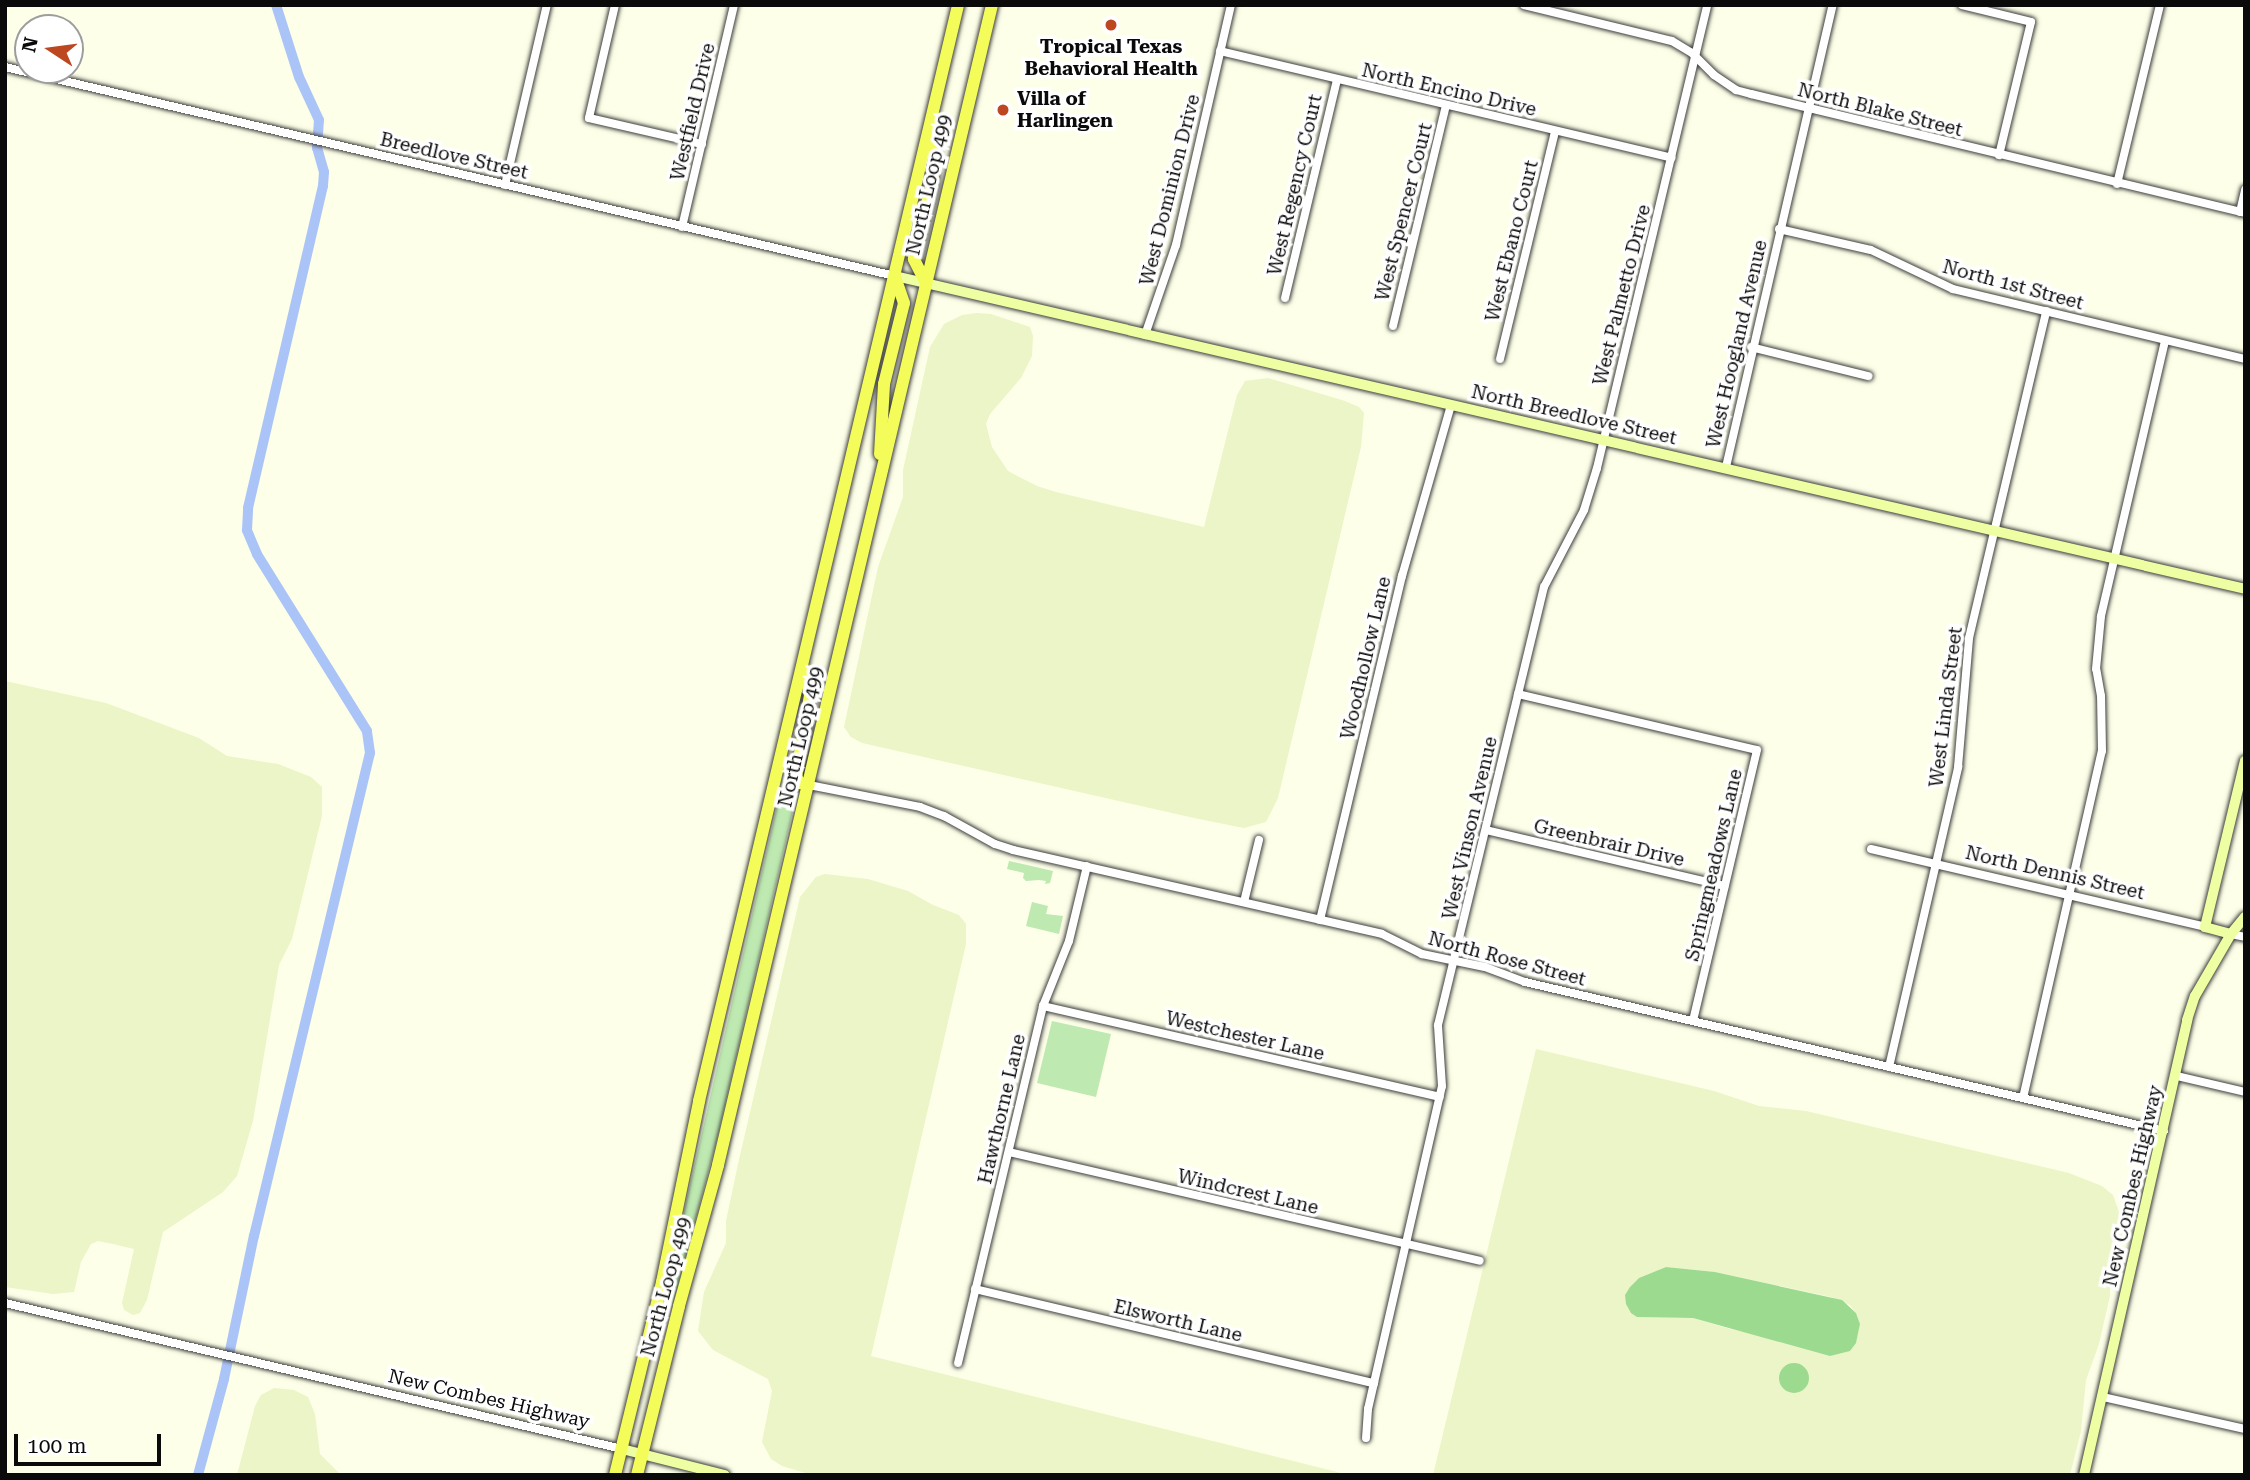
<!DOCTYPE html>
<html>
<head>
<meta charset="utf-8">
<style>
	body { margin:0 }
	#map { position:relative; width:2250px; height:1480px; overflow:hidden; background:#fdffe8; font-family:"Roboto Serif",serif }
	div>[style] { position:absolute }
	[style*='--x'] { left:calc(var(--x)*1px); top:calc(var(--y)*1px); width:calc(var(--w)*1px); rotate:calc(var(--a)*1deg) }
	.farmland>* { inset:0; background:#ebf5c8 }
	.green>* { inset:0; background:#bee9b1 }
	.forest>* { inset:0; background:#9cda90 }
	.round { border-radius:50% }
	.canal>* { height:10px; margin:-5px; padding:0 5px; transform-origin:5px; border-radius:5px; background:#abc4f7 }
	.roads { filter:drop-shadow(0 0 2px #3d3d3d) drop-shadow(0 0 2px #3d3d3d) }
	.street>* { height:8px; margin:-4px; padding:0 4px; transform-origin:4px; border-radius:4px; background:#fff }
	.secondary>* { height:10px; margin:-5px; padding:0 5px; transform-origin:5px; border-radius:5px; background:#eeffa3 }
	.primary>* { height:12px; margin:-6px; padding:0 6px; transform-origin:6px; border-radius:6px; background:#f4fc5a }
	.dots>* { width:19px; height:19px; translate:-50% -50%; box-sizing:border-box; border:4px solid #fff; border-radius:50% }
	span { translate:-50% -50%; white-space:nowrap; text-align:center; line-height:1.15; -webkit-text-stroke:7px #fff; paint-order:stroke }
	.poi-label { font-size:19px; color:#0a0a0a; font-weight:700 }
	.left { translate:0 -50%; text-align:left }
	.street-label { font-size:19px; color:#0a0a0a }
	.frame { position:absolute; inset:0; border:7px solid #0a0a0a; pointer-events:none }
	.north { position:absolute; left:14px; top:14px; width:70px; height:70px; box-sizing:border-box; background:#fff; border:2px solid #9d9d9d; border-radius:50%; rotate:283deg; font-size:19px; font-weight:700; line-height:28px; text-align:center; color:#0a0a0a }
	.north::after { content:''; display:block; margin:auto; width:24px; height:32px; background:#bc4720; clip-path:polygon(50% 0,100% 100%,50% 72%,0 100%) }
	.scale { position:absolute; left:14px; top:1434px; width:147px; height:32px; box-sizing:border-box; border:4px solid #0a0a0a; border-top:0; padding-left:9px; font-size:21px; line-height:24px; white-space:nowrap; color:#0a0a0a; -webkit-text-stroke:5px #fff; paint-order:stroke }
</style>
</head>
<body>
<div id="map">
	<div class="farmland">
		<i style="clip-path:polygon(977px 313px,991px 314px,1030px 327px,1033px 336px,1032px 356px,1021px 378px,990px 414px,986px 424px,992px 447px,1008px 471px,1037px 486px,1056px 492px,1204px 527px,1237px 395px,1245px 381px,1268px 378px,1345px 401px,1359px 407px,1364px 413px,1361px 447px,1278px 798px,1266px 822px,1244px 828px,1194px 818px,862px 743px,851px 737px,844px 727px,878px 567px,903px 497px,903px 470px,930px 347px,944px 324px,962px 315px)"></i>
		<i style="clip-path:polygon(5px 681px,106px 703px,199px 738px,227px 756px,278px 764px,311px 777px,322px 787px,322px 816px,292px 939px,279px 965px,253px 1121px,237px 1176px,223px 1192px,163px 1232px,147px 1300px,140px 1313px,133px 1315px,124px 1310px,122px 1303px,134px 1249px,113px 1244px,98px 1241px,91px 1244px,81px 1262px,74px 1292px,53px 1294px,5px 1287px)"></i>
		<i style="clip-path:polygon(825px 874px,868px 879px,908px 891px,933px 905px,959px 915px,966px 924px,966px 944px,871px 1356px,1349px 1475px,812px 1475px,782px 1466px,771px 1459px,762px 1442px,772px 1391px,768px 1379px,713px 1350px,698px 1331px,704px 1292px,726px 1243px,726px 1221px,738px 1164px,800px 897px,816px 877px)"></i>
		<i style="clip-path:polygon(evenodd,1536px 1049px,1714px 1091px,1759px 1106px,1806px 1111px,2069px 1173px,2102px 1186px,2113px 1195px,2124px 1226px,2119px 1251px,2110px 1271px,2110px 1296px,2099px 1344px,2086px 1380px,2081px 1431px,2070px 1475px,1433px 1475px,1536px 1049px,1666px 1267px,1715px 1272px,1831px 1297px,1850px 1305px,1856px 1313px,1860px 1324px,1856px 1342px,1850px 1351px,1730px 1329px,1693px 1318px,1637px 1317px,1639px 1278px,1666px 1267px)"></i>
		<i style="clip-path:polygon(274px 1388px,294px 1390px,308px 1397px,315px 1414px,320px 1454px,341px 1475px,237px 1475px,255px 1406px,261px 1395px)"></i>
	</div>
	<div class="green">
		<i style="clip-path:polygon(780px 793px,796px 797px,718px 1135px,673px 1304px,669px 1306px,668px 1294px,687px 1198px)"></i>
		<i style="clip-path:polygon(1009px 861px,1053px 871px,1050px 883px,1045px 884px,1046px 881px,1039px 880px,1026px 881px,1023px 878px,1024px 873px,1007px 869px)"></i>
		<i style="clip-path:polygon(1032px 902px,1048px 906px,1046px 914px,1063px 916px,1059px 934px,1026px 926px)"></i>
		<i style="clip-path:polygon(1052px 1021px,1111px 1034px,1096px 1097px,1037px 1083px)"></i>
	</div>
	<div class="forest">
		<i style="clip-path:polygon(1666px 1267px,1715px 1272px,1842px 1300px,1856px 1313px,1860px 1324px,1856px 1343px,1850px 1351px,1830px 1356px,1693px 1318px,1637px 1317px,1631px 1313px,1626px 1304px,1625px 1295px,1630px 1287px,1639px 1278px)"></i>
		<i class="round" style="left:1779px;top:1363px;width:30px;height:30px"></i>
	</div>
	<div class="canal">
		<i style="--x:198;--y:1475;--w:99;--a:-74.8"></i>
		<i style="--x:224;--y:1379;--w:146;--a:-78.2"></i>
		<i style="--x:254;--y:1236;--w:497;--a:-76.5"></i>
		<i style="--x:370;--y:753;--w:22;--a:-98"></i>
		<i style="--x:367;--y:731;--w:208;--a:-121.9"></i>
		<i style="--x:257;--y:554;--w:26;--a:-113"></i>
		<i style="--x:247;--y:530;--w:22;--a:-87"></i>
		<i style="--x:248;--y:508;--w:331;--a:-76.9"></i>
		<i style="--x:323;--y:186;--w:14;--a:-86"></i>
		<i style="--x:324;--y:172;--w:25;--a:-106"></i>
		<i style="--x:317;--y:148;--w:28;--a:-86"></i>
		<i style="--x:319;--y:120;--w:47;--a:-114.9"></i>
		<i style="--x:299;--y:77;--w:76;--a:-107.7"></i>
	</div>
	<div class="roads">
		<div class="street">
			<i style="--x:615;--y:5;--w:116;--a:103"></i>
			<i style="--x:589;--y:118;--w:116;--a:13"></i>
			<i style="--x:1524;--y:5;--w:152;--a:13.7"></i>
			<i style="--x:1672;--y:41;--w:23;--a:31"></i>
			<i style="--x:1692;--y:53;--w:31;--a:45"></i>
			<i style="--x:1714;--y:75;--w:27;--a:34"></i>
			<i style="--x:1736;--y:90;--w:16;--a:15"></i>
			<i style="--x:1751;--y:94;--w:508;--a:13.54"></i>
			<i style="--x:1962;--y:5;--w:71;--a:13.8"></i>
			<i style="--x:2031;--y:22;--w:137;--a:103.5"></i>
			<i style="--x:1220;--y:51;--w:464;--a:13.3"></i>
			<i style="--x:5;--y:67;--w:914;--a:13.22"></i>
			<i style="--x:2117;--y:184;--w:184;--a:-76.5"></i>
			<i style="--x:505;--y:185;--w:185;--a:-76.9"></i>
			<i style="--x:2240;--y:212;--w:23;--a:-77"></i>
			<i style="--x:682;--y:227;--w:228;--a:-76.8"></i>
			<i style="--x:1779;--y:229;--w:94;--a:12.9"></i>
			<i style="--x:1871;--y:250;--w:91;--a:25.4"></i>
			<i style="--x:1953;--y:289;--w:300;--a:13.5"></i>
			<i style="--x:1285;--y:298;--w:224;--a:-76.6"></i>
			<i style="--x:1393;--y:326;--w:227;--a:-76.5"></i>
			<i style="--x:1145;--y:335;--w:95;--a:-71"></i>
			<i style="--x:1176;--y:245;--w:246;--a:-77.1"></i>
			<i style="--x:1751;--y:347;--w:121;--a:13.9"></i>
			<i style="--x:1500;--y:359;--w:234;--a:-76.4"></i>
			<i style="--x:1726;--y:467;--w:474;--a:-77"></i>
			<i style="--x:1518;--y:694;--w:245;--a:13.2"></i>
			<i style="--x:1757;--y:750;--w:278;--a:103.3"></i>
			<i style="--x:809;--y:785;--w:113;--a:11.2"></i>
			<i style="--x:920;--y:807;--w:26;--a:21"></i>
			<i style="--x:944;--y:816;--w:58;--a:28.8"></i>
			<i style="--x:995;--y:844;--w:19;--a:18"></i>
			<i style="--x:1013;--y:850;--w:378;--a:12.8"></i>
			<i style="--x:1382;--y:934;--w:45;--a:26.6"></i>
			<i style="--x:1422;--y:954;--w:64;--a:11.7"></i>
			<i style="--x:1485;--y:967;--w:43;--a:20.6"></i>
			<i style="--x:1525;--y:982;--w:656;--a:13.13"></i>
			<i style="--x:1486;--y:830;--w:245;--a:13.2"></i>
			<i style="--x:1871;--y:849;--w:343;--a:13.1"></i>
			<i style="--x:1244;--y:902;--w:64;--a:-76.4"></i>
			<i style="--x:1320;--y:920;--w:354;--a:-76.6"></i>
			<i style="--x:1402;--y:576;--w:178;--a:-74"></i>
			<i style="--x:2231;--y:934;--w:14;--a:12"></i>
			<i style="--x:1043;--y:1006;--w:407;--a:12.9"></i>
			<i style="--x:1889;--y:1067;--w:308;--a:-77"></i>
			<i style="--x:1958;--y:767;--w:129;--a:-85.1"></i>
			<i style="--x:1969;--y:638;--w:336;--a:-76.7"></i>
			<i style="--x:2177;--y:1076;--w:70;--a:13.2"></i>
			<i style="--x:2023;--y:1098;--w:356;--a:-77.2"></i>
			<i style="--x:2102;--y:751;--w:55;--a:-91"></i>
			<i style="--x:2101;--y:696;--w:27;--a:-100"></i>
			<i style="--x:2096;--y:669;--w:53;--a:-84.6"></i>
			<i style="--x:2101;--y:616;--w:282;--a:-76.9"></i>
			<i style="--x:1009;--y:1152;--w:483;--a:13"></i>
			<i style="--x:975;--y:1289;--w:410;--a:13.3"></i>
			<i style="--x:5;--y:1303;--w:634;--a:13.31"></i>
			<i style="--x:958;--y:1363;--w:367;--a:-76.6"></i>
			<i style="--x:1043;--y:1006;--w:70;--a:-68.2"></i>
			<i style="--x:1069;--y:941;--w:77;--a:-76.5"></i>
			<i style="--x:2103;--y:1397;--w:146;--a:12.7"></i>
			<i style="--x:1366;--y:1438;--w:29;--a:-86"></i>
			<i style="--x:1368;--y:1409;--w:331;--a:-77.1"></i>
			<i style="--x:1442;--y:1086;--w:61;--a:-93.8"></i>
			<i style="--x:1438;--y:1025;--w:451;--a:-76.4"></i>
			<i style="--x:1544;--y:587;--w:87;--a:-62.5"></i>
			<i style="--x:1584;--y:510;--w:44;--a:-72.8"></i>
			<i style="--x:1597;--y:468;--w:476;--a:-76.6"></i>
		</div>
		<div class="secondary">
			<i style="--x:895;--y:276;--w:1386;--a:13.05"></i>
			<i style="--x:2231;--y:934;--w:27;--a:-165"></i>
			<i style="--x:2205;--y:927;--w:171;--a:-76.5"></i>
			<i style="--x:622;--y:1449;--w:106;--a:14.2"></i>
			<i style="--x:2084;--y:1475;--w:467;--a:-77.2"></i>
			<i style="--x:2187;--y:1020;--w:25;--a:-72"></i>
			<i style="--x:2195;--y:996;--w:72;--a:-59.9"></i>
			<i style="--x:2231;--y:934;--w:22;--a:-51"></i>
		</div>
		<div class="primary">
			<i style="--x:926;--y:283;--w:27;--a:-117"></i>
			<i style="--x:914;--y:259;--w:78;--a:-76.7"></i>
			<i style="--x:932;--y:183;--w:58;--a:-85.1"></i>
			<i style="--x:880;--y:454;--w:70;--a:-86.7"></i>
			<i style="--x:884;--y:384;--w:83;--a:-76.1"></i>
			<i style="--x:904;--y:303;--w:28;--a:-109"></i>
			<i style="--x:804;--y:671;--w:25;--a:76"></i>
			<i style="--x:810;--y:695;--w:83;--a:99.7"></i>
			<i style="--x:796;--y:777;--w:7;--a:56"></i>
			<i style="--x:800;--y:783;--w:9;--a:13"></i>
			<i style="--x:615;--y:1475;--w:199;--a:-76.3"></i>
			<i style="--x:662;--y:1282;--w:185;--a:-78.4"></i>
			<i style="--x:699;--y:1101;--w:1126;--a:-76.7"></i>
			<i style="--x:637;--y:1475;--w:174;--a:-76"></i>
			<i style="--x:679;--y:1306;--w:146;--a:-74.5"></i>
			<i style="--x:718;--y:1165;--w:1192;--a:-76.71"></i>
		</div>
	</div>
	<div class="dots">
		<i style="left:1111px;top:25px;background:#bc4720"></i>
		<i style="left:1003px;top:110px;background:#bc4720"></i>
	</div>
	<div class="poi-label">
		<span style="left:1111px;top:58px">Tropical Texas<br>Behavioral Health</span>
		<span class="left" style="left:1017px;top:110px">Villa of<br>Harlingen</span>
	</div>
	<div class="street-label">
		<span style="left:1449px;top:90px;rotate:13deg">North Encino Drive</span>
		<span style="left:1880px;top:110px;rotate:14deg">North Blake Street</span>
		<span style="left:693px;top:112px;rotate:-77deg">Westfield Drive</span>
		<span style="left:454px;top:156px;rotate:13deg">Breedlove Street</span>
		<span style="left:929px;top:185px;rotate:-77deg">North Loop 499</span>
		<span style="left:1295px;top:185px;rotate:-77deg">West Regency Court</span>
		<span style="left:1170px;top:190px;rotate:-76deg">West Dominion Drive</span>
		<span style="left:1404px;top:212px;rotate:-76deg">West Spencer Court</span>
		<span style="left:1512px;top:241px;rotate:-76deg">West Ebano Court</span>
		<span style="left:2013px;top:285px;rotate:15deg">North 1st Street</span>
		<span style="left:1622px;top:295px;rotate:-76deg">West Palmetto Drive</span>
		<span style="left:1737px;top:344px;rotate:-77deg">West Hoogland Avenue</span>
		<span style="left:1574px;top:415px;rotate:13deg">North Breedlove Street</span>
		<span style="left:1366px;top:658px;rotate:-77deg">Woodhollow Lane</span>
		<span style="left:1946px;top:707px;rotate:-83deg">West Linda Street</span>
		<span style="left:801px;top:737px;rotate:-77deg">North Loop 499</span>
		<span style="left:1470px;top:828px;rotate:-77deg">West Vinson Avenue</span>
		<span style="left:1609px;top:843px;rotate:13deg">Greenbrair Drive</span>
		<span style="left:1714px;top:865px;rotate:-77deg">Springmeadows Lane</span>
		<span style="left:2055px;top:873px;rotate:13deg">North Dennis Street</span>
		<span style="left:1507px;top:959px;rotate:15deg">North Rose Street</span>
		<span style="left:1245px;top:1036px;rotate:13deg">Westchester Lane</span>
		<span style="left:1002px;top:1109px;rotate:-77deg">Hawthorne Lane</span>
		<span style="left:2133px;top:1186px;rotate:-77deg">New Combes Highway</span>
		<span style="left:1248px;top:1192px;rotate:13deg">Windcrest Lane</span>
		<span style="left:666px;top:1287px;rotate:-75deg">North Loop 499</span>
		<span style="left:1178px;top:1321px;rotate:13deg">Elsworth Lane</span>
		<span style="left:489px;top:1399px;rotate:13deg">New Combes Highway</span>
	</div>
	<div class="frame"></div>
	<div class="north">N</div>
	<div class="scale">100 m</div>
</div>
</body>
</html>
